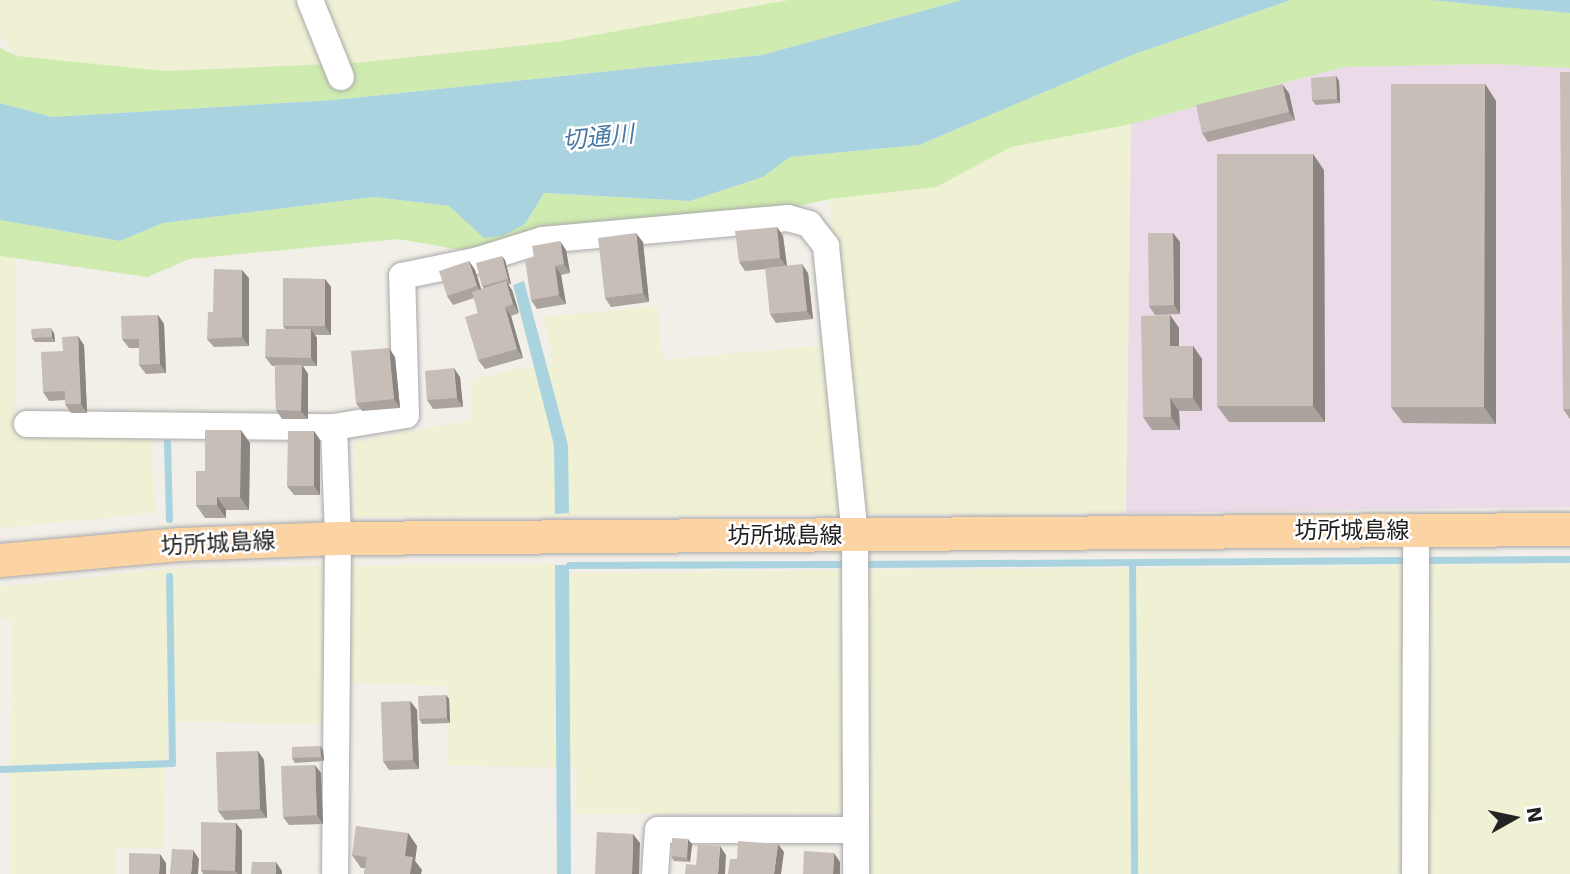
<!DOCTYPE html>
<html>
<head>
<meta charset="utf-8">
<style>
	body { margin:0 }
	#map { position:relative; width:1570px; height:874px; overflow:hidden; background:#f2eee8; font-family:"DejaVu Sans","Noto Sans JP",sans-serif }
	div>[style] { position:absolute }
	[style*='--x'] { left:calc(var(--x)*1px); top:calc(var(--y)*1px); width:calc(var(--w)*1px); rotate:calc(var(--a)*1deg) }
	.industrial>* { inset:0; background:#ebdae8 }
	.farmland>* { inset:0; background:#eff0d4 }
	.grass>* { inset:0; background:#cfebaf }
	.water>* { inset:0; background:#a9d4df }
	.stream>* { height:7px; margin:-3.5px; padding:0 3.5px; transform-origin:3.5px; border-radius:3.5px; background:#a9d4df }
	.roads { filter:drop-shadow(0 0 2px #a9a9a9) drop-shadow(0 0 2px #a9a9a9) }
	.minor>* { height:26px; margin:-13px; padding:0 13px; transform-origin:13px; border-radius:13px; background:#fff }
	.major>* { height:33px; margin:-16.5px; padding:0 16.5px; transform-origin:16.5px; border-radius:16.5px; background:#fcd3a3 }
	.wall>* { inset:0; background:#aba39e }
	.shaded-wall>* { inset:0; background:#8b8581 }
	.building>* { inset:0; background:#c7beb8 }
	span { translate:-50% -50%; white-space:nowrap; text-align:center; line-height:1.15; -webkit-text-stroke:5px #fff; paint-order:stroke }
	.street-label { font-size:23px; color:#222 }
	.water-label { font-size:24px; color:#4778a3; font-style:italic }
	.north { position:absolute; left:1479px; top:783px; width:70px; height:70px; -webkit-text-stroke:5px #fff; paint-order:stroke; rotate:81deg; font-size:19px; font-weight:700; line-height:28px; text-align:center; color:#222 }
	.north::after { content:''; display:block; margin:auto; width:24px; height:32px; background:#222; clip-path:polygon(50% 0,100% 100%,50% 72%,0 100%) }
</style>
</head>
<body>
<div id="map">
	<div class="industrial">
		<i style="clip-path:polygon(1491px 64px,1570px 68px,1570px 507px,1126px 513px,1131px 124px,1344px 67px)"></i>
	</div>
	<div class="farmland">
		<i style="clip-path:polygon(0 0,789px 0,556px 42px,354px 63px,164px 71px,16px 56px,0 34px)"></i>
		<i style="clip-path:polygon(1131px 124px,1126px 513px,355px 517px,355px 442px,471px 420px,471px 379px,553px 362px,544px 317px,657px 306px,663px 360px,839px 344px,830px 199px,935px 187px,1011px 147px)"></i>
		<i style="clip-path:polygon(0 256px,16px 259px,14px 432px,151px 437px,155px 513px,0 528px)"></i>
		<i style="clip-path:polygon(551px 563px,573px 573px,1570px 564px,1570px 874px,865px 874px,865px 813px,576px 814px,577px 768px,447px 765px,448px 686px,323px 682px,322px 725px,167px 721px,164px 849px,116px 848px,115px 874px,10px 874px,11px 619px,0 619px,0 587px,175px 568px)"></i>
	</div>
	<div class="grass">
		<i style="clip-path:polygon(789px 0,962px 0,762px 55px,334px 100px,52px 117px,0 103px,0 48px,17px 56px,164px 71px,354px 63px,556px 42px)"></i>
		<i style="clip-path:polygon(1291px 0,1431px 0,1570px 13px,1570px 68px,1491px 64px,1344px 67px,1131px 124px,1011px 147px,936px 187px,830px 199px,759px 215px,468px 251px,398px 239px,189px 259px,148px 277px,0 256px,0 220px,120px 241px,163px 223px,374px 197px,449px 206px,484px 238px,525px 224px,544px 193px,690px 201px,763px 177px,790px 157px,919px 145px,1132px 55px)"></i>
	</div>
	<div class="water">
		<i style="clip-path:polygon(962px 0,1291px 0,1132px 55px,919px 145px,790px 157px,763px 177px,690px 201px,544px 193px,525px 224px,502px 236px,484px 238px,449px 206px,374px 197px,163px 223px,120px 241px,0 220px,0 103px,52px 117px,334px 100px,762px 55px)"></i>
		<i style="clip-path:polygon(1431px 0,1570px 0,1570px 13px,1501px 7px)"></i>
		<i style="clip-path:polygon(524px 281px,568px 445px,569px 513px,555px 514px,554px 445px,513px 285px)"></i>
		<i style="clip-path:polygon(555px 565px,569px 565px,571px 874px,557px 874px)"></i>
	</div>
	<div class="stream">
		<i style="--x:167;--y:442;--w:77;--a:88.5"></i>
		<i style="--x:1426;--y:560;--w:144;--a:-0.4"></i>
		<i style="--x:1132;--y:562;--w:312;--a:89.6"></i>
		<i style="--x:866;--y:564;--w:536;--a:-0.43"></i>
		<i style="--x:569;--y:565;--w:272;--a:-0.2"></i>
		<i style="--x:0;--y:769;--w:172;--a:-2"></i>
		<i style="--x:172;--y:763;--w:187;--a:-90.9"></i>
	</div>
	<div class="roads">
		<div class="minor">
			<i style="--x:310;--y:0;--w:83;--a:68.1"></i>
			<i style="--x:27;--y:424;--w:307;--a:0.6"></i>
			<i style="--x:334;--y:427;--w:73;--a:-9.5"></i>
			<i style="--x:406;--y:415;--w:139;--a:-91.6"></i>
			<i style="--x:402;--y:276;--w:79;--a:-11.7"></i>
			<i style="--x:479;--y:260;--w:66;--a:-17.6"></i>
			<i style="--x:542;--y:240;--w:247;--a:-5.1"></i>
			<i style="--x:788;--y:218;--w:22;--a:16"></i>
			<i style="--x:809;--y:224;--w:28;--a:52"></i>
			<i style="--x:826;--y:246;--w:289;--a:84.3"></i>
			<i style="--x:855;--y:534;--w:340;--a:89.8"></i>
			<i style="--x:334;--y:427;--w:111;--a:87.9"></i>
			<i style="--x:338;--y:538;--w:336;--a:90.5"></i>
			<i style="--x:655;--y:874;--w:44;--a:-86.1"></i>
			<i style="--x:658;--y:830;--w:198;--a:0"></i>
			<i style="--x:1415;--y:874;--w:344;--a:-89.8"></i>
		</div>
		<div class="major">
			<i style="--x:0;--y:560;--w:180;--a:-5.1"></i>
			<i style="--x:179;--y:544;--w:159;--a:-2.2"></i>
			<i style="--x:338;--y:538;--w:1232;--a:-0.42"></i>
		</div>
	</div>
	<div class="wall">
		<i style="clip-path:polygon(1570px 72px,1570px 419px,1563px 409px)"></i>
		<i style="clip-path:polygon(1336px 76px,1339px 81px,1340px 103px,1316px 105px,1312px 100px)"></i>
		<i style="clip-path:polygon(1485px 84px,1496px 101px,1496px 424px,1403px 423px,1391px 407px)"></i>
		<i style="clip-path:polygon(1289px 93px,1295px 120px,1208px 142px,1202px 133px)"></i>
		<i style="clip-path:polygon(1324px 170px,1325px 422px,1229px 422px,1217px 406px)"></i>
		<i style="clip-path:polygon(777px 227px,783px 236px,787px 266px,808px 273px,813px 319px,776px 323px,770px 314px,766px 269px,745px 271px,739px 262px)"></i>
		<i style="clip-path:polygon(1173px 233px,1180px 242px,1180px 314px,1155px 315px,1149px 306px)"></i>
		<i style="clip-path:polygon(643px 242px,649px 302px,611px 307px,605px 298px)"></i>
		<i style="clip-path:polygon(566px 250px,570px 273px,561px 275px,566px 304px,537px 309px,531px 300px,534px 258px)"></i>
		<i style="clip-path:polygon(505px 260px,511px 284px,508px 285px,512px 290px,519px 313px,511px 316px,523px 358px,485px 369px,478px 360px,478px 313px,474px 298px,453px 305px,447px 296px,469px 261px,475px 270px,481px 289px,484px 288px,482px 286px)"></i>
		<i style="clip-path:polygon(249px 278px,249px 346px,214px 347px,207px 339px,213px 312px)"></i>
		<i style="clip-path:polygon(325px 279px,331px 287px,331px 335px,315px 335px,317px 338px,317px 366px,303px 366px,308px 374px,308px 419px,282px 419px,276px 410px,275px 366px,272px 366px,265px 357px,285px 329px,283px 326px)"></i>
		<i style="clip-path:polygon(158px 315px,164px 324px,166px 373px,146px 374px,139px 365px,139px 348px,129px 348px,122px 339px)"></i>
		<i style="clip-path:polygon(1170px 315px,1179px 328px,1179px 346px,1193px 346px,1202px 359px,1202px 411px,1179px 411px,1180px 430px,1152px 430px,1143px 417px)"></i>
		<i style="clip-path:polygon(54px 333px,55px 342px,35px 342px,32px 338px)"></i>
		<i style="clip-path:polygon(84px 345px,87px 413px,71px 413px,65px 404px,65px 400px,49px 401px,43px 392px,63px 351px)"></i>
		<i style="clip-path:polygon(395px 357px,400px 408px,362px 411px,356px 403px)"></i>
		<i style="clip-path:polygon(460px 377px,463px 407px,433px 409px,427px 400px)"></i>
		<i style="clip-path:polygon(314px 431px,320px 440px,320px 495px,294px 495px,287px 486px)"></i>
		<i style="clip-path:polygon(250px 443px,249px 510px,226px 510px,226px 518px,205px 518px,196px 505px,205px 471px)"></i>
		<i style="clip-path:polygon(446px 695px,449px 699px,450px 723px,422px 724px,419px 719px)"></i>
		<i style="clip-path:polygon(410px 701px,417px 710px,419px 769px,389px 770px,383px 761px)"></i>
		<i style="clip-path:polygon(323px 750px,324px 761px,295px 763px,292px 758px)"></i>
		<i style="clip-path:polygon(258px 751px,264px 760px,267px 818px,225px 820px,218px 811px)"></i>
		<i style="clip-path:polygon(321px 773px,323px 824px,289px 825px,283px 817px)"></i>
		<i style="clip-path:polygon(236px 823px,242px 831px,242px 874px,203px 874px,201px 870px)"></i>
		<i style="clip-path:polygon(408px 833px,417px 846px,415px 861px,422px 870px,421px 874px,364px 874px,365px 868px,361px 868px,352px 855px)"></i>
		<i style="clip-path:polygon(692px 844px,690px 862px,674px 861px,671px 856px)"></i>
	</div>
	<div class="shaded-wall">
		<i style="clip-path:polygon(1336px 76px,1339px 81px,1340px 103px,1337px 99px)"></i>
		<i style="clip-path:polygon(1282px 84px,1289px 93px,1295px 120px,1289px 112px)"></i>
		<i style="clip-path:polygon(1485px 84px,1496px 101px,1496px 424px,1484px 407px)"></i>
		<i style="clip-path:polygon(1313px 154px,1324px 170px,1325px 422px,1313px 406px)"></i>
		<i style="clip-path:polygon(777px 227px,783px 236px,787px 267px,780px 258px)"></i>
		<i style="clip-path:polygon(636px 233px,643px 242px,649px 302px,643px 293px)"></i>
		<i style="clip-path:polygon(1173px 233px,1180px 242px,1180px 314px,1174px 305px)"></i>
		<i style="clip-path:polygon(560px 241px,566px 250px,570px 273px,564px 264px)"></i>
		<i style="clip-path:polygon(502px 256px,505px 260px,511px 284px,508px 279px)"></i>
		<i style="clip-path:polygon(469px 261px,475px 270px,483px 295px,477px 286px)"></i>
		<i style="clip-path:polygon(802px 264px,808px 273px,813px 319px,807px 311px)"></i>
		<i style="clip-path:polygon(555px 266px,561px 275px,566px 304px,559px 295px)"></i>
		<i style="clip-path:polygon(242px 270px,249px 278px,249px 346px,242px 337px)"></i>
		<i style="clip-path:polygon(325px 279px,331px 287px,331px 335px,325px 326px)"></i>
		<i style="clip-path:polygon(506px 281px,512px 290px,519px 313px,513px 304px)"></i>
		<i style="clip-path:polygon(505px 307px,511px 316px,523px 358px,517px 349px)"></i>
		<i style="clip-path:polygon(158px 315px,164px 324px,166px 373px,160px 364px)"></i>
		<i style="clip-path:polygon(1170px 315px,1179px 328px,1179px 359px,1170px 346px)"></i>
		<i style="clip-path:polygon(51px 328px,54px 333px,55px 342px,52px 337px)"></i>
		<i style="clip-path:polygon(311px 329px,317px 338px,317px 366px,311px 358px)"></i>
		<i style="clip-path:polygon(78px 336px,84px 345px,87px 413px,81px 404px)"></i>
		<i style="clip-path:polygon(1193px 346px,1202px 359px,1202px 411px,1193px 398px)"></i>
		<i style="clip-path:polygon(389px 348px,395px 357px,400px 408px,394px 399px)"></i>
		<i style="clip-path:polygon(302px 365px,308px 374px,308px 419px,301px 411px)"></i>
		<i style="clip-path:polygon(454px 368px,460px 377px,463px 407px,457px 398px)"></i>
		<i style="clip-path:polygon(1170px 398px,1179px 411px,1180px 430px,1171px 417px)"></i>
		<i style="clip-path:polygon(241px 430px,250px 443px,249px 510px,240px 497px)"></i>
		<i style="clip-path:polygon(314px 431px,320px 440px,320px 495px,314px 486px)"></i>
		<i style="clip-path:polygon(217px 497px,226px 510px,226px 518px,217px 505px)"></i>
		<i style="clip-path:polygon(446px 695px,449px 699px,450px 723px,447px 718px)"></i>
		<i style="clip-path:polygon(410px 701px,417px 710px,419px 769px,413px 760px)"></i>
		<i style="clip-path:polygon(320px 746px,323px 750px,324px 761px,321px 757px)"></i>
		<i style="clip-path:polygon(258px 751px,264px 760px,267px 818px,260px 809px)"></i>
		<i style="clip-path:polygon(315px 765px,321px 773px,323px 824px,317px 815px)"></i>
		<i style="clip-path:polygon(236px 823px,242px 831px,242px 874px,238px 874px,235px 871px)"></i>
		<i style="clip-path:polygon(408px 833px,417px 846px,415px 861px,422px 870px,421px 874px,410px 874px,405px 856px)"></i>
		<i style="clip-path:polygon(633px 834px,640px 843px,639px 874px,632px 874px)"></i>
		<i style="clip-path:polygon(688px 839px,692px 844px,690px 862px,687px 858px)"></i>
		<i style="clip-path:polygon(778px 844px,784px 852px,781px 874px,774px 874px)"></i>
		<i style="clip-path:polygon(720px 846px,726px 855px,725px 874px,718px 874px)"></i>
		<i style="clip-path:polygon(193px 850px,199px 859px,198px 874px,191px 874px)"></i>
		<i style="clip-path:polygon(834px 853px,840px 862px,840px 874px,833px 874px)"></i>
		<i style="clip-path:polygon(160px 854px,166px 863px,166px 874px,159px 874px)"></i>
		<i style="clip-path:polygon(276px 862px,282px 871px,282px 874px,276px 874px)"></i>
	</div>
	<div class="building">
		<i style="clip-path:polygon(1560px 72px,1570px 72px,1570px 409px,1563px 409px)"></i>
		<i style="clip-path:polygon(1336px 76px,1337px 99px,1312px 100px,1311px 78px)"></i>
		<i style="clip-path:polygon(1282px 84px,1289px 112px,1202px 133px,1196px 105px)"></i>
		<i style="clip-path:polygon(1391px 84px,1485px 84px,1484px 407px,1391px 407px)"></i>
		<i style="clip-path:polygon(1217px 154px,1313px 154px,1313px 406px,1217px 406px)"></i>
		<i style="clip-path:polygon(777px 227px,780px 258px,739px 262px,735px 231px)"></i>
		<i style="clip-path:polygon(636px 233px,643px 293px,605px 298px,598px 238px)"></i>
		<i style="clip-path:polygon(1148px 233px,1173px 233px,1174px 305px,1149px 306px)"></i>
		<i style="clip-path:polygon(560px 241px,564px 264px,555px 266px,559px 295px,531px 300px,525px 260px,534px 258px,532px 246px)"></i>
		<i style="clip-path:polygon(502px 256px,508px 279px,482px 286px,476px 263px)"></i>
		<i style="clip-path:polygon(469px 261px,477px 286px,447px 296px,439px 271px)"></i>
		<i style="clip-path:polygon(802px 264px,807px 311px,770px 314px,765px 268px)"></i>
		<i style="clip-path:polygon(214px 269px,242px 270px,242px 337px,207px 339px,208px 312px,213px 312px)"></i>
		<i style="clip-path:polygon(283px 278px,325px 279px,325px 326px,283px 326px)"></i>
		<i style="clip-path:polygon(506px 281px,513px 304px,505px 307px,517px 349px,478px 360px,465px 317px,478px 313px,472px 292px)"></i>
		<i style="clip-path:polygon(158px 315px,160px 364px,139px 365px,139px 339px,122px 339px,121px 316px)"></i>
		<i style="clip-path:polygon(1170px 315px,1170px 346px,1193px 346px,1193px 398px,1170px 398px,1171px 417px,1143px 417px,1141px 316px)"></i>
		<i style="clip-path:polygon(51px 328px,52px 337px,32px 338px,31px 329px)"></i>
		<i style="clip-path:polygon(266px 329px,311px 329px,311px 358px,265px 357px)"></i>
		<i style="clip-path:polygon(78px 336px,81px 404px,65px 404px,65px 391px,43px 392px,41px 352px,63px 351px,62px 337px)"></i>
		<i style="clip-path:polygon(389px 348px,394px 399px,356px 403px,351px 351px)"></i>
		<i style="clip-path:polygon(275px 365px,302px 365px,301px 411px,276px 410px)"></i>
		<i style="clip-path:polygon(454px 368px,457px 398px,427px 400px,425px 371px)"></i>
		<i style="clip-path:polygon(205px 430px,241px 430px,240px 497px,217px 497px,217px 505px,196px 505px,196px 471px,205px 471px)"></i>
		<i style="clip-path:polygon(288px 431px,314px 431px,314px 486px,287px 486px)"></i>
		<i style="clip-path:polygon(446px 695px,447px 718px,419px 719px,418px 696px)"></i>
		<i style="clip-path:polygon(410px 701px,413px 760px,383px 761px,381px 702px)"></i>
		<i style="clip-path:polygon(320px 746px,321px 757px,292px 758px,292px 747px)"></i>
		<i style="clip-path:polygon(258px 751px,260px 809px,218px 811px,216px 752px)"></i>
		<i style="clip-path:polygon(315px 765px,317px 815px,283px 817px,281px 766px)"></i>
		<i style="clip-path:polygon(201px 822px,236px 823px,235px 871px,201px 870px)"></i>
		<i style="clip-path:polygon(356px 826px,408px 833px,405px 856px,413px 857px,410px 874px,364px 874px,367px 857px,352px 855px)"></i>
		<i style="clip-path:polygon(597px 832px,633px 834px,632px 874px,595px 874px)"></i>
		<i style="clip-path:polygon(672px 838px,688px 839px,687px 858px,671px 856px)"></i>
		<i style="clip-path:polygon(738px 841px,778px 844px,774px 874px,728px 874px,730px 859px,737px 859px)"></i>
		<i style="clip-path:polygon(698px 844px,720px 846px,718px 874px,685px 874px,686px 864px,696px 865px)"></i>
		<i style="clip-path:polygon(172px 849px,193px 850px,191px 874px,170px 874px)"></i>
		<i style="clip-path:polygon(804px 851px,834px 853px,833px 874px,803px 874px)"></i>
		<i style="clip-path:polygon(129px 853px,160px 854px,159px 874px,129px 874px)"></i>
		<i style="clip-path:polygon(252px 862px,276px 862px,276px 874px,251px 874px)"></i>
	</div>
	<div class="street-label">
		<span style="left:1352px;top:530px">坊所城島線</span>
		<span style="left:785px;top:535px">坊所城島線</span>
		<span style="left:218px;top:543px;rotate:-3deg">坊所城島線</span>
	</div>
	<div class="water-label">
		<span style="left:598px;top:138px;rotate:-6deg">切通川</span>
	</div>
	<div class="north">N</div>
</div>
</body>
</html>
